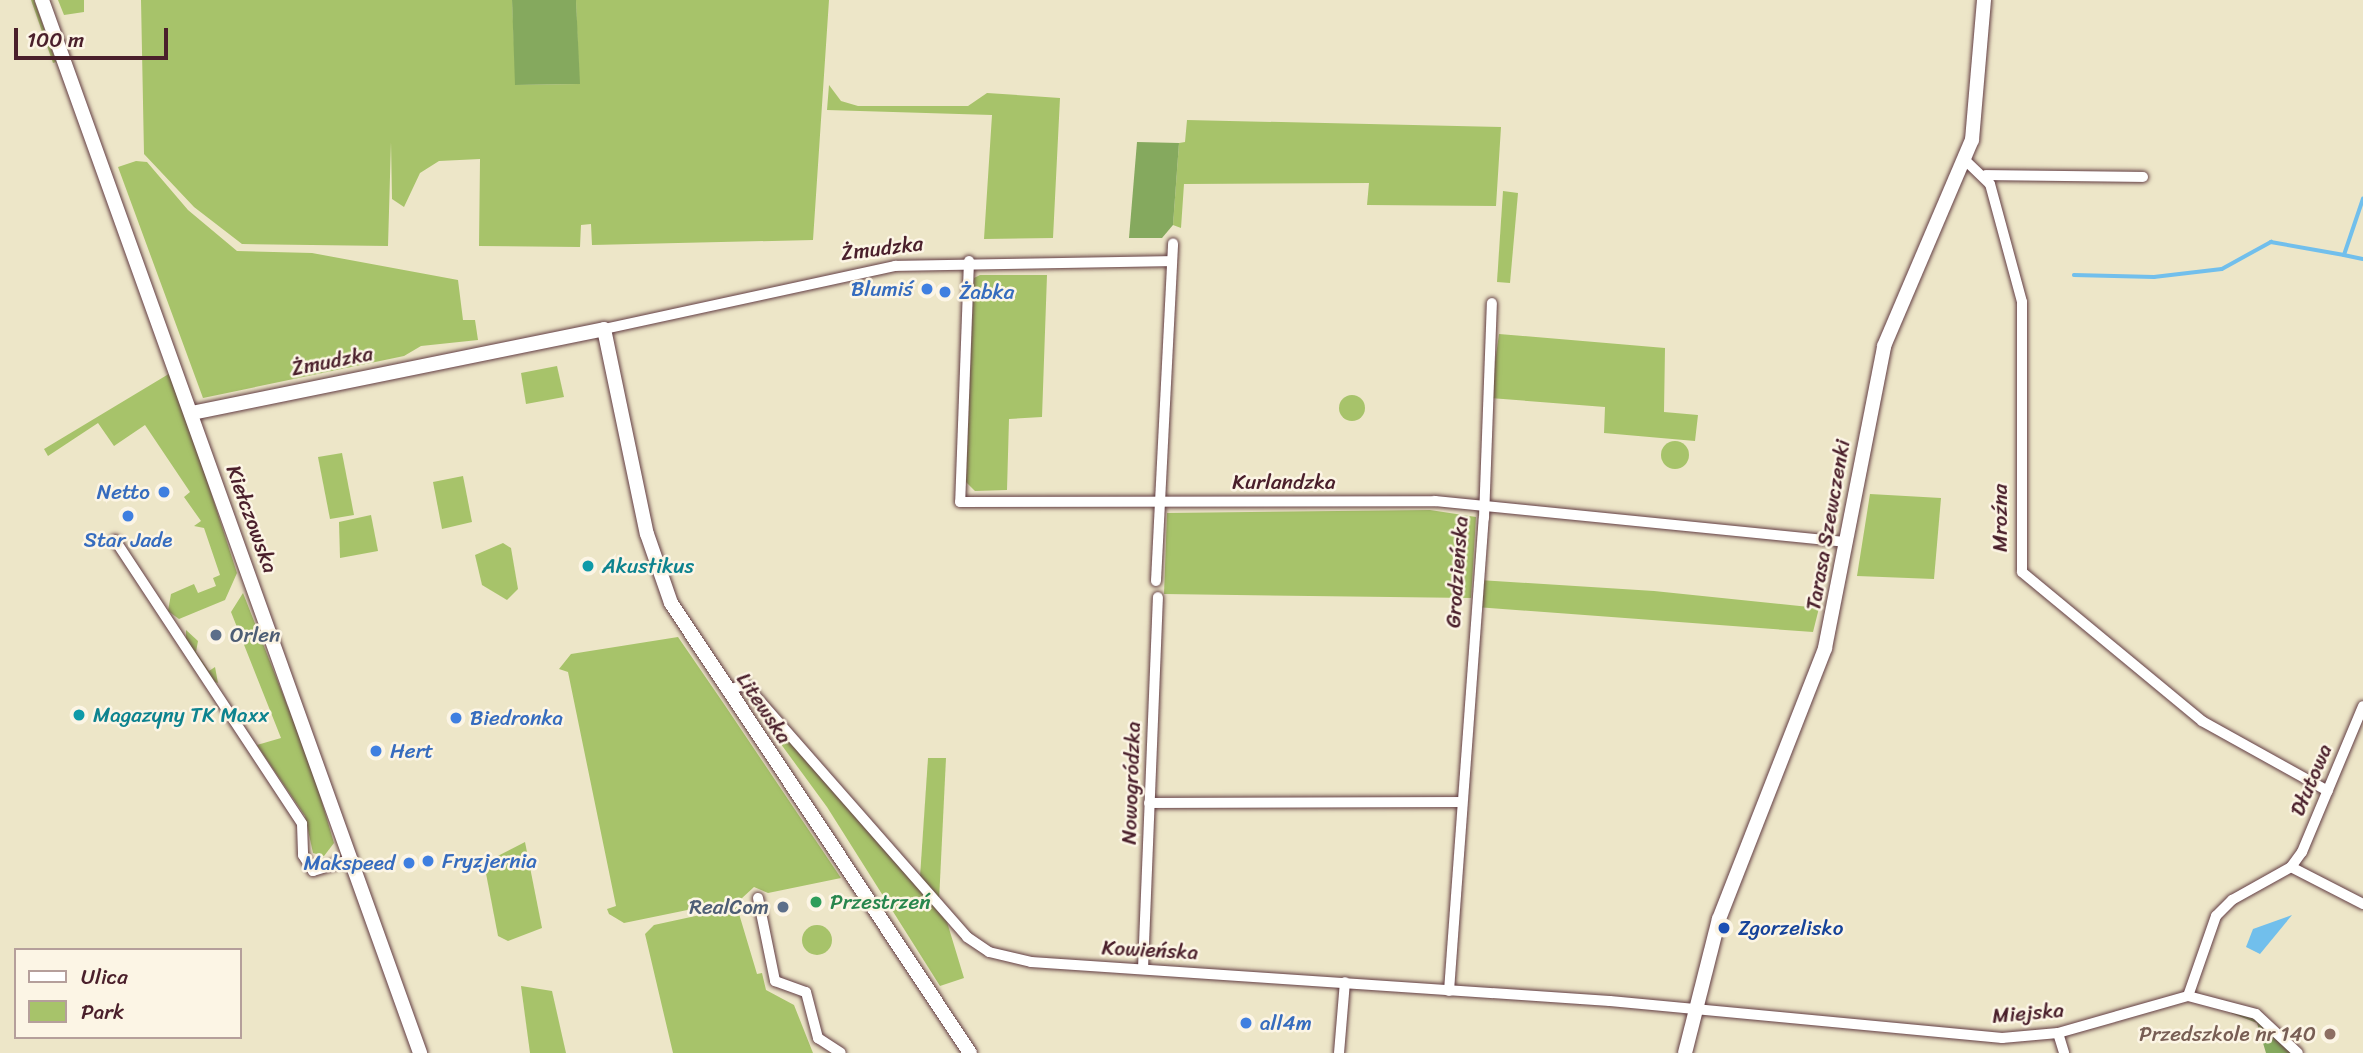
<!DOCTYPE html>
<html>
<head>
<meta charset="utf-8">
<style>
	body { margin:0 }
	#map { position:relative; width:2363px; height:1053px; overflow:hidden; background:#ede6c8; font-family:Sriracha,sans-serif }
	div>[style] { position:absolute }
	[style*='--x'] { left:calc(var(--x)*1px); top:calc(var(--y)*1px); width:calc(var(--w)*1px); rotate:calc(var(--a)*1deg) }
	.green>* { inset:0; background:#a7c36a }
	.round { border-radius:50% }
	.forest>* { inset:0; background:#85a95e }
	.water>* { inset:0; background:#71bfec }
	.stream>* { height:3.5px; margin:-1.75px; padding:0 1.75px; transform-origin:1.75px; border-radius:1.75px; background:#71bfec }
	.roads { filter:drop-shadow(0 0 2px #623d43) drop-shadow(0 0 2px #623d43) }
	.street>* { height:10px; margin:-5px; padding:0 5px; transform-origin:5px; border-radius:5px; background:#fff }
	.secondary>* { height:14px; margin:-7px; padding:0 7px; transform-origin:7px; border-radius:7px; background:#fff }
	.dots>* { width:19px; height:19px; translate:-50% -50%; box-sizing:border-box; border:4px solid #fcf5e5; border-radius:50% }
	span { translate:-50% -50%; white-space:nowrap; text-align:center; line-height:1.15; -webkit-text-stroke:5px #fcf5e5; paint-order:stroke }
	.street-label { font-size:21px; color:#4a1f2b }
	.shop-label { font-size:21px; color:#366cbe }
	.right { translate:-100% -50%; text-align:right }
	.left { translate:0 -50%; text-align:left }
	.culture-label { font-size:21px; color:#0d838f }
	.service-label { font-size:21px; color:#4e5e75 }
	.leisure-label { font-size:21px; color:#27864d }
	.transit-label { font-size:21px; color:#164399 }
	.education-label { font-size:21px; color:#785e54 }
	.legend { position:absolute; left:14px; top:948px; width:228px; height:91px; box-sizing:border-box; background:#fcf5e5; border:2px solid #b59f9b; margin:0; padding:9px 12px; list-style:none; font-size:21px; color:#4a1f2b }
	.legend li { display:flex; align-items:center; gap:14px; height:35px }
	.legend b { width:35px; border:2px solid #b59f9b }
	.scale { position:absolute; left:14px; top:28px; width:154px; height:32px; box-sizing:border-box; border:4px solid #4a1f2b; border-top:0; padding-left:9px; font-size:21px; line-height:24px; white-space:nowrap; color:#4a1f2b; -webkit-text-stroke:5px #fcf5e5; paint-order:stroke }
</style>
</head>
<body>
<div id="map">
	<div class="green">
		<i style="clip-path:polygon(31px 0,34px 0,56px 62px,53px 63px)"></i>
		<i style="clip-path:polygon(58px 0,84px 0,84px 12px,64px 15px)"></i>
		<i style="clip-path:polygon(141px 0,512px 0,516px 85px,579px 84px,576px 0,829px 0,813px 240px,592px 245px,591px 224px,581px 225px,580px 247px,479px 246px,480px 159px,439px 161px,420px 173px,404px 207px,392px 199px,391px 142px,388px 246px,242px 244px,194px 207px,144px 154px)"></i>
		<i style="clip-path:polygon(829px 85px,841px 101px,858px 106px,968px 106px,987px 93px,1060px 98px,1053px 238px,984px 239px,992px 115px,827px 110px)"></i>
		<i style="clip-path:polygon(1187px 120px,1501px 127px,1496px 206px,1367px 205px,1369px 183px,1184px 184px,1181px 228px,1173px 225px,1179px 143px,1185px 142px)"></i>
		<i style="clip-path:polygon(136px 161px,147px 162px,188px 210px,237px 251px,312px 253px,458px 280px,463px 320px,475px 320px,478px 340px,421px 346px,404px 356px,203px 398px,118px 167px)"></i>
		<i style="clip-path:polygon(1503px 191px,1518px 193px,1510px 283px,1497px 282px)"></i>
		<i style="clip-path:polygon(980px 275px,1047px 275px,1042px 417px,1009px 419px,1007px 490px,975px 491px,966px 482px,974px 278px)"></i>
		<i style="clip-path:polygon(1499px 334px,1665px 348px,1664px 412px,1698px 415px,1695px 441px,1604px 433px,1605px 407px,1490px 398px)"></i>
		<i style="clip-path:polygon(557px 366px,564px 397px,526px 404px,521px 373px)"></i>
		<i style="clip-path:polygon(172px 372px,237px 573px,225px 600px,179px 619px,168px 611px,171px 594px,194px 584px,198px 593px,216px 586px,213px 578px,220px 575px,204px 528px,194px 526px,201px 521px,184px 497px,190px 492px,145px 425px,114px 446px,98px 423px,48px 456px,44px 449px)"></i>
		<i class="round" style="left:1339px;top:395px;width:26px;height:26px"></i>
		<i class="round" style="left:1661px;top:441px;width:28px;height:28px"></i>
		<i style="clip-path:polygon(342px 453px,354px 515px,330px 519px,318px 457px)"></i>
		<i style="clip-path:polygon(463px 476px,472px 522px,442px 529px,433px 482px)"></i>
		<i style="clip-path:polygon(1870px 494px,1941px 498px,1934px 579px,1857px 576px)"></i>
		<i style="clip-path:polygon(1430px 510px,1476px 517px,1471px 598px,1164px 594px,1167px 513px)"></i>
		<i style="clip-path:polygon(371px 515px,378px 551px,340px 558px,339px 522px)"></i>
		<i style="clip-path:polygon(503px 543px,511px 548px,518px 589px,507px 600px,482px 585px,475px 555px)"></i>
		<i style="clip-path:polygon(1479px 580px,1654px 591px,1819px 608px,1813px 632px,1476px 607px)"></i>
		<i style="clip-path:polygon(243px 593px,312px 768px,334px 843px,324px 856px,313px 853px,305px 816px,257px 745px,281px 738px,231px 612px)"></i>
		<i style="clip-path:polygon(186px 630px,198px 641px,196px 652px,209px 671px,215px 667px,218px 683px,215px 682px,186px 639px)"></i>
		<i style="clip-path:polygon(678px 637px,724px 704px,841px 878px,768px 893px,754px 887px,741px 899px,624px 923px,609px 914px,607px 909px,616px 906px,568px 672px,559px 669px,571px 654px)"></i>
		<i style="clip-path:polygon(745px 695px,753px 697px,947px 922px,964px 978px,940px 986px,827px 807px)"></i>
		<i style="clip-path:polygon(928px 758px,946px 758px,939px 901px,920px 877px)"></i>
		<i style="clip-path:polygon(525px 842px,542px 928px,508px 941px,498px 936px,484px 863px)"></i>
		<i style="clip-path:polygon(737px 907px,757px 974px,762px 973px,766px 990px,794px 1005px,813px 1053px,673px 1053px,645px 934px,654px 925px)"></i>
		<i class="round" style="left:802px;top:925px;width:30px;height:30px"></i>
		<i style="clip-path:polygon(521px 986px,552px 991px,566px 1053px,530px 1053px)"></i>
	</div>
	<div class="forest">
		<i style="clip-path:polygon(512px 0,576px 0,580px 84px,515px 85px)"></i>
		<i style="clip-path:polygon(1137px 142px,1179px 143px,1173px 225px,1162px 238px,1129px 238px)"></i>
		<i style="clip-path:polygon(2232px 1006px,2248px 1013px,2294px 1053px,2266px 1053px,2257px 1023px,2231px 1013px)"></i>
	</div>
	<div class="water">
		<i style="clip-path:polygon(2292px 915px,2260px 954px,2246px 947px,2253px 929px)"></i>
	</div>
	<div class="stream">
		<i style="--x:2344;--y:255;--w:19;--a:12"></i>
		<i style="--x:2074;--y:275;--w:80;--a:1.4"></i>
		<i style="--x:2154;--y:277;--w:68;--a:-6.7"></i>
		<i style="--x:2222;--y:269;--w:56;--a:-28.9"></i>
		<i style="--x:2271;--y:242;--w:74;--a:10.1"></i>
		<i style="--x:2344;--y:255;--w:59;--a:-71.3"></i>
	</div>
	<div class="roads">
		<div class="street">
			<i style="--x:1966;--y:161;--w:33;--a:44"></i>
			<i style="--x:1990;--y:184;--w:122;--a:74.8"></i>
			<i style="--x:2022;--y:302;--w:270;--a:90"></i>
			<i style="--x:2022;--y:572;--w:234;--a:39.6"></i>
			<i style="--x:2202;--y:721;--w:144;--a:29.1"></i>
			<i style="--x:1986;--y:175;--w:157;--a:0.7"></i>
			<i style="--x:969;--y:261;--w:241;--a:92.1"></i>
			<i style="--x:960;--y:502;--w:475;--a:-0.1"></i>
			<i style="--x:1435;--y:501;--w:414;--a:5.7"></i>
			<i style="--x:604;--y:329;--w:298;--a:-12.2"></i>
			<i style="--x:895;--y:266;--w:277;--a:-1"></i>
			<i style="--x:115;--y:540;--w:340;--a:56.6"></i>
			<i style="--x:302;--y:824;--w:31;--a:88"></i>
			<i style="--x:303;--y:855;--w:19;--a:58"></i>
			<i style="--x:313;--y:871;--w:41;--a:-17.1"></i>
			<i style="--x:1156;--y:581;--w:338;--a:-87.1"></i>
			<i style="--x:727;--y:691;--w:19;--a:-21"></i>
			<i style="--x:745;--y:684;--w:337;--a:48.7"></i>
			<i style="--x:967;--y:937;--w:27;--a:34"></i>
			<i style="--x:989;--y:952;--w:43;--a:13.4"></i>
			<i style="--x:1031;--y:962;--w:580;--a:3.85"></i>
			<i style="--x:1610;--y:1001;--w:394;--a:5.4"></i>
			<i style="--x:2002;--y:1038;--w:56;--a:-5.1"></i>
			<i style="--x:2058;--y:1033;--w:135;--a:-15.9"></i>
			<i style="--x:2188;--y:996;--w:85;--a:-70.7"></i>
			<i style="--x:2216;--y:916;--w:23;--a:-45"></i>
			<i style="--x:2232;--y:900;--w:68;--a:-29.2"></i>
			<i style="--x:2291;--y:867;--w:19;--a:-54"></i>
			<i style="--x:2302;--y:852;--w:158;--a:-67.3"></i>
			<i style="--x:1149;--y:803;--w:311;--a:-0.2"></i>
			<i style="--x:2291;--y:867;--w:81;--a:27.2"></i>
			<i style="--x:758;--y:898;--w:85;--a:78.4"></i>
			<i style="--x:775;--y:981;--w:33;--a:20"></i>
			<i style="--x:806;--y:992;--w:48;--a:75.4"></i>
			<i style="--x:818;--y:1038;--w:27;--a:33"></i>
			<i style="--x:1143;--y:969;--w:372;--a:-87.7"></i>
			<i style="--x:1449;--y:991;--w:474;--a:-85.8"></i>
			<i style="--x:1484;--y:518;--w:215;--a:-87.9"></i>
			<i style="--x:2188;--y:996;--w:70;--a:14.8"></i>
			<i style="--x:2256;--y:1014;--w:57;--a:42.9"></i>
			<i style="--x:2058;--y:1033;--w:21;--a:73"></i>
			<i style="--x:1339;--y:1053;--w:71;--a:-85.2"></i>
		</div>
		<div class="secondary">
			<i style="--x:42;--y:0;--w:1119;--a:70.25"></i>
			<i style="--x:192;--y:413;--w:420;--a:-11.5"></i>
			<i style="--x:604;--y:329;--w:209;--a:78.2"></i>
			<i style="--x:647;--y:534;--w:73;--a:70.8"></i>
			<i style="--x:671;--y:603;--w:540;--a:56.4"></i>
			<i style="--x:1685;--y:1053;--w:138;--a:-75.8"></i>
			<i style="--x:1719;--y:919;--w:291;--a:-68.6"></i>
			<i style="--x:1825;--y:648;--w:308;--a:-78.9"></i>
			<i style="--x:1884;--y:346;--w:224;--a:-66.9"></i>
			<i style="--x:1972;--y:140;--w:141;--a:-85.1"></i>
		</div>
	</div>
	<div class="dots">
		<i style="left:927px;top:289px;background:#3f7fe0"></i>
		<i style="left:945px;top:292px;background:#3f7fe0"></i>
		<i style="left:164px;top:492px;background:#3f7fe0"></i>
		<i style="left:128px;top:516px;background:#3f7fe0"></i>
		<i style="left:588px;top:566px;background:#0f9aa8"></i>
		<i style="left:216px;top:635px;background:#5c6f8a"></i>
		<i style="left:79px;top:715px;background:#0f9aa8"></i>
		<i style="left:456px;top:718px;background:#3f7fe0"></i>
		<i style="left:376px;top:751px;background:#3f7fe0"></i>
		<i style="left:428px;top:861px;background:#3f7fe0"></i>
		<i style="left:409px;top:863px;background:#3f7fe0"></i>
		<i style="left:816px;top:902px;background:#2e9e5b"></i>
		<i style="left:783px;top:907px;background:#5c6f8a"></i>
		<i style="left:1724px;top:928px;background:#1a4fb4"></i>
		<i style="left:1246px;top:1023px;background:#3f7fe0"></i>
		<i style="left:2330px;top:1034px;background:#8d6e63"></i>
	</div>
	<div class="street-label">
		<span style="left:882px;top:248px;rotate:-7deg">Żmudzka</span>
		<span style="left:332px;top:361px;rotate:-11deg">Żmudzka</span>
		<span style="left:1284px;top:482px">Kurlandzka</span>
		<span style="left:2000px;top:518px;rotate:-90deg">Mroźna</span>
		<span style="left:252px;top:519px;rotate:70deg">Kiełczowska</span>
		<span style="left:1828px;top:525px;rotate:-80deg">Tarasa Szewczenki</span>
		<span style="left:1457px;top:572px;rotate:-86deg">Grodzieńska</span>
		<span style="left:764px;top:708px;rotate:56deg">Litewska</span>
		<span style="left:2311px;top:780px;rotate:-67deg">Dłutowa</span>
		<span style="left:1131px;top:783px;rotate:-88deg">Nowogródzka</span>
		<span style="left:1150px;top:950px;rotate:3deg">Kowieńska</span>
		<span style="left:2028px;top:1013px;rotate:-5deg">Miejska</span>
	</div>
	<div class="shop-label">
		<span class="right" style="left:913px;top:289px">Blumiś</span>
		<span class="left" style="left:959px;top:292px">Żabka</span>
		<span class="right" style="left:150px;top:492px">Netto</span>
		<span style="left:128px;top:540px">Star Jade</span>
		<span class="left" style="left:470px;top:718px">Biedronka</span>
		<span class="left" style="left:390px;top:751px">Hert</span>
		<span class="left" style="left:442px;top:861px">Fryzjernia</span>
		<span class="right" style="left:395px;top:863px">Makspeed</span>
		<span class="left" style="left:1260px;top:1023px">all4m</span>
	</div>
	<div class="culture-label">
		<span class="left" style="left:602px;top:566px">Akustikus</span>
		<span class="left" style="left:93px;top:715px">Magazyny TK Maxx</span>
	</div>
	<div class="service-label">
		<span class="left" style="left:230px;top:635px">Orlen</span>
		<span class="right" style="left:769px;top:907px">RealCom</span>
	</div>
	<div class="leisure-label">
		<span class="left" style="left:830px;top:902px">Przestrzeń</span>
	</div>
	<div class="transit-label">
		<span class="left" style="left:1738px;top:928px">Zgorzelisko</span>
	</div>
	<div class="education-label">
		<span class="right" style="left:2316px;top:1034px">Przedszkole nr 140</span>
	</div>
	<ul class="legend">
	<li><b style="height:9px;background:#fff"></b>Ulica</li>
	<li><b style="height:19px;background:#a7c36a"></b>Park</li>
	</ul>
	<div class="scale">100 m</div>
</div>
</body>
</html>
